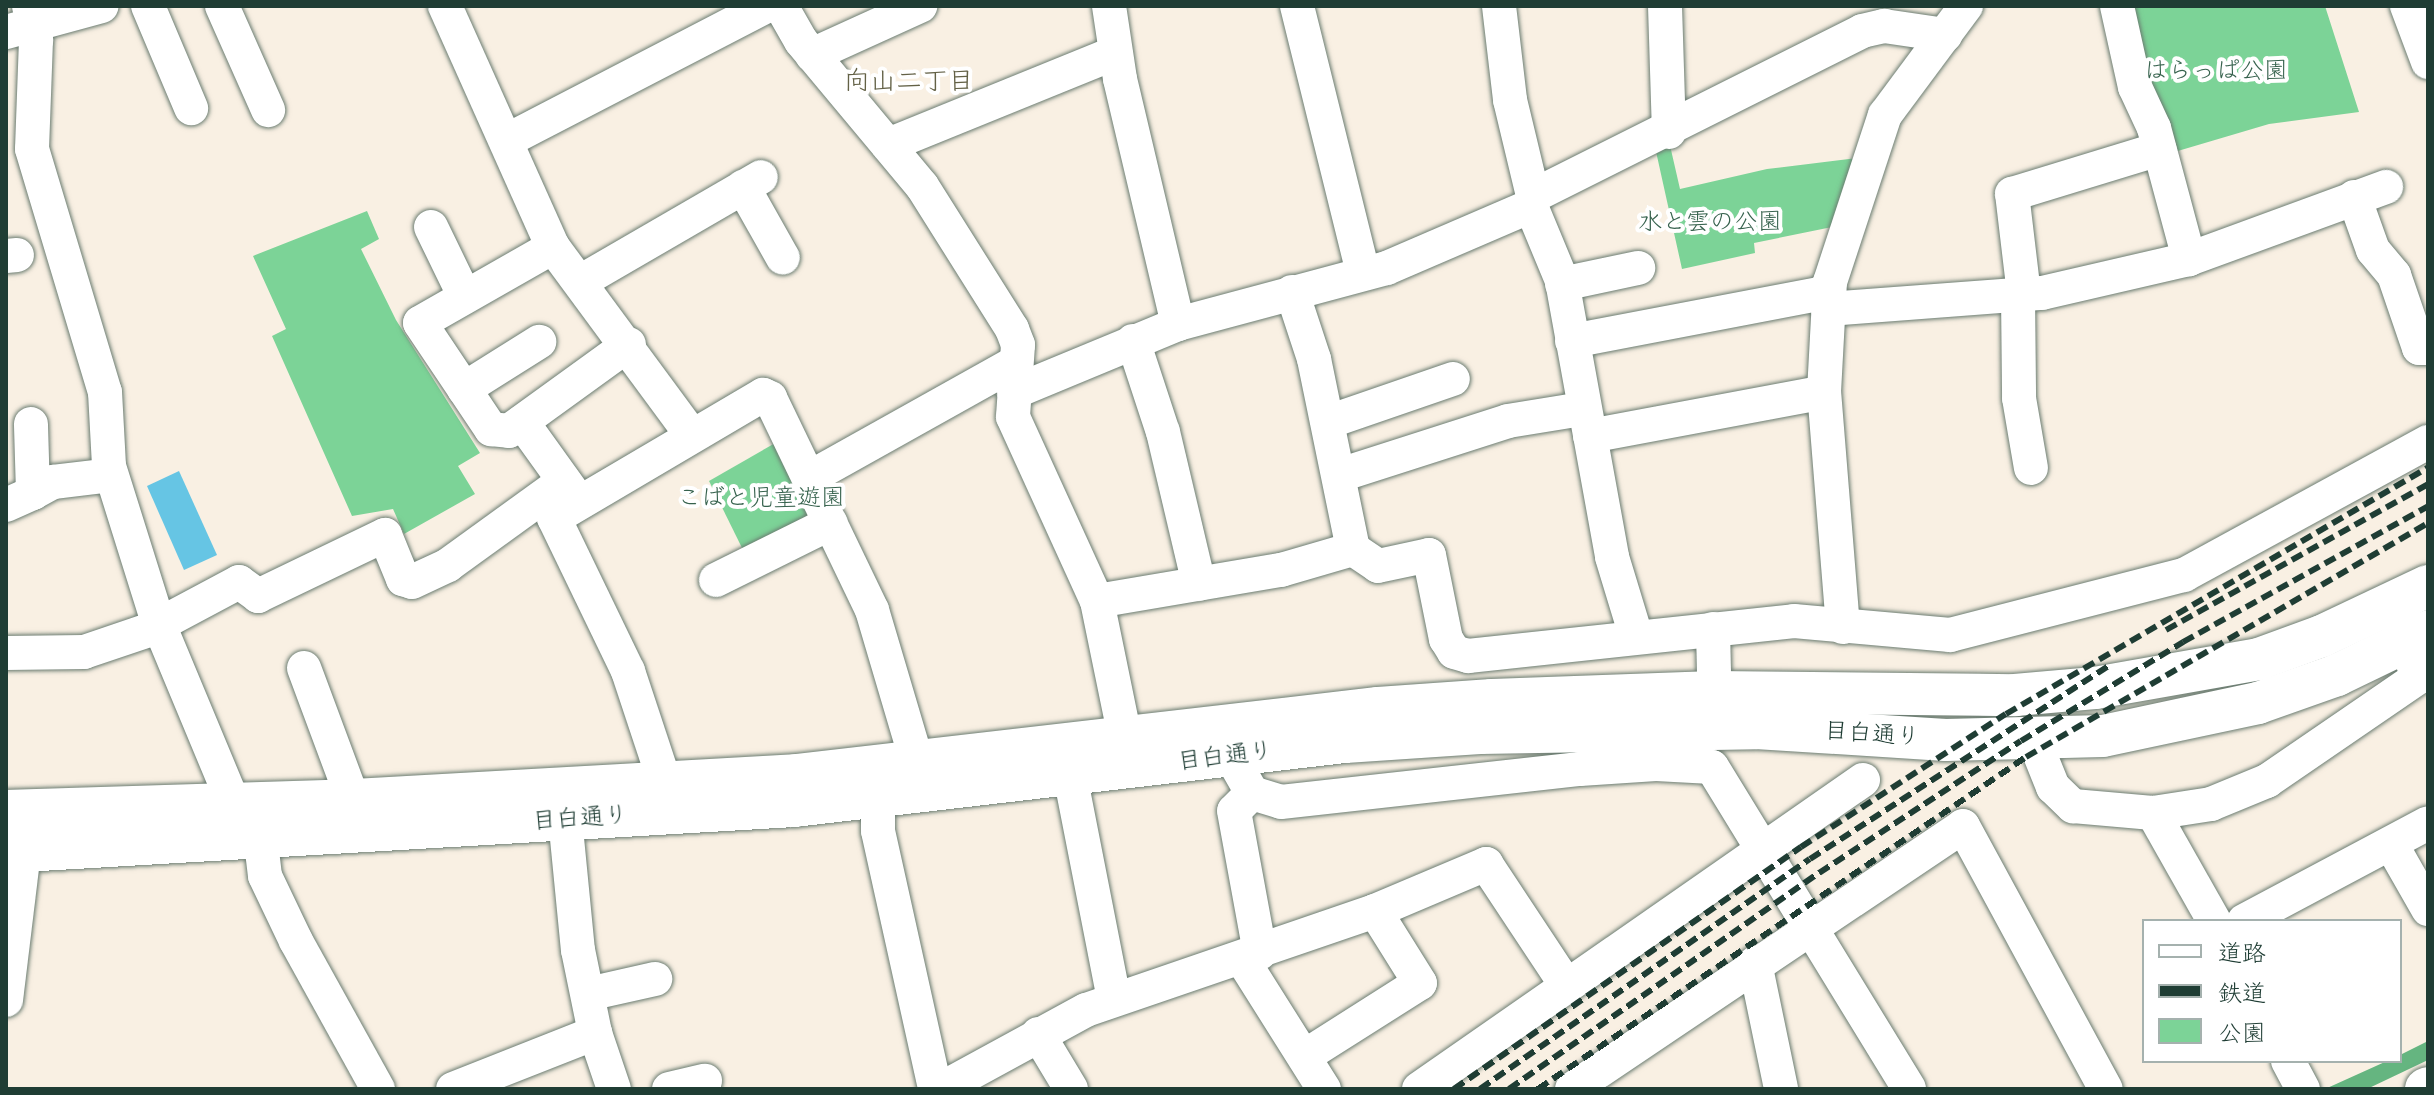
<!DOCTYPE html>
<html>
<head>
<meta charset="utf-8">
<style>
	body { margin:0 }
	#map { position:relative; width:2434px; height:1095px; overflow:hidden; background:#f9f0e3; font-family:"Shantell Sans","Klee One",sans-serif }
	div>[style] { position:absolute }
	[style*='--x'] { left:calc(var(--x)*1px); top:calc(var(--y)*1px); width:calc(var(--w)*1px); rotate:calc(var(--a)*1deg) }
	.green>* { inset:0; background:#7cd397 }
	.forest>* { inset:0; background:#65b580 }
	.water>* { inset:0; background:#66c5e4 }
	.roads { filter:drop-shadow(0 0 2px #6b7c71) drop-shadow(0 0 2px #6b7c71) }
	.minor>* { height:34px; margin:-17px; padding:0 17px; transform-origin:17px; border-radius:17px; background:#fff }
	.major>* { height:42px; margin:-21px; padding:0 21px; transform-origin:21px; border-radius:21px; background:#fff }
	.rail>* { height:6px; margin-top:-3px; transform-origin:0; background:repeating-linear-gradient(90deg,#1f3d34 0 12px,transparent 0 18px) }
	span { translate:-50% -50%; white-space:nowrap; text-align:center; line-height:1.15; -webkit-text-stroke:8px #fff; paint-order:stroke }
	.park-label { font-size:24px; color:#36624d }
	.street-label { font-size:24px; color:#1f3d34 }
	.neighbourhood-label { font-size:26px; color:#636146 }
	.frame { position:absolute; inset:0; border:8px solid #1f3d34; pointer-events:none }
	.legend { position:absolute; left:2142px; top:919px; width:260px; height:144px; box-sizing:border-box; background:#fff; border:2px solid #a5b1ae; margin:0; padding:10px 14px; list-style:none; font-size:24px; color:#1f3d34 }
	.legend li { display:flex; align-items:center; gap:16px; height:40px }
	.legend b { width:40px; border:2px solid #a5b1ae }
</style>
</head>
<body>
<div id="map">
	<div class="green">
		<i style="clip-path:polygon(2128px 6px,2325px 6px,2359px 112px,2269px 124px,2171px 153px)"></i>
		<i style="clip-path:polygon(1669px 141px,1680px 189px,1767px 169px,1857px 158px,1837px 226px,1754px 243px,1755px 253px,1682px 269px,1655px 147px)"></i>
		<i style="clip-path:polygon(367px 211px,379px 239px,361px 249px,396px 320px,480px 453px,458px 466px,475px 494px,404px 534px,393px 509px,352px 516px,272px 336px,286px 329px,253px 256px)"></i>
		<i style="clip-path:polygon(777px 442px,814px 515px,746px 556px,709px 481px)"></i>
	</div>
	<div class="forest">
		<i style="clip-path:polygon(2428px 1041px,2428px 1060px,2367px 1089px,2325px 1089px,2387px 1061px,2400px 1061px,2400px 1055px)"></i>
	</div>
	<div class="water">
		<i style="clip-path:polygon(179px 471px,217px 555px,184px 570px,147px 486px)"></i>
	</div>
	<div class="roads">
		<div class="minor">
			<i style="--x:29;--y:6;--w:35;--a:78"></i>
			<i style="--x:36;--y:40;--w:109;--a:92.1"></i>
			<i style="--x:32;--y:149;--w:254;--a:73.3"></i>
			<i style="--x:105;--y:392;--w:74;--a:86.9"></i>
			<i style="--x:109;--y:466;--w:164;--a:72.6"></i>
			<i style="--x:158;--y:622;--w:198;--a:67.4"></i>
			<i style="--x:148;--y:6;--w:111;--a:67.1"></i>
			<i style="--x:222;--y:6;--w:114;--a:66.1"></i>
			<i style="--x:445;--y:6;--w:264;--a:65.9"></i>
			<i style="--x:553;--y:247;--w:232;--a:53.6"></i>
			<i style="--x:781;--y:6;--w:40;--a:60.3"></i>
			<i style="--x:801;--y:41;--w:189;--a:50.2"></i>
			<i style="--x:922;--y:186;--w:169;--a:57.8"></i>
			<i style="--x:1012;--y:329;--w:17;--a:69"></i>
			<i style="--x:1018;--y:345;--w:72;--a:94"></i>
			<i style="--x:1013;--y:417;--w:202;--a:65.5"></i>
			<i style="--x:1097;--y:601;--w:139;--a:78.4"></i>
			<i style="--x:1109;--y:6;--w:74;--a:81.4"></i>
			<i style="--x:1120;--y:79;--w:252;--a:76.7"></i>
			<i style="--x:1297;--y:6;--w:275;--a:76.1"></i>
			<i style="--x:1499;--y:6;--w:95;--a:83.3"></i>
			<i style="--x:1510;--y:100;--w:99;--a:76.5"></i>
			<i style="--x:1533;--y:196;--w:10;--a:101"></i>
			<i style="--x:1531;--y:206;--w:81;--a:67.5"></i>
			<i style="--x:1562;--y:281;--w:280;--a:79.7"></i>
			<i style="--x:1612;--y:557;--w:83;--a:73.1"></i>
			<i style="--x:1665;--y:6;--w:126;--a:88.2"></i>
			<i style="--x:2117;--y:6;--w:83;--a:77.5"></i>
			<i style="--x:2135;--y:87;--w:45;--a:65.1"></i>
			<i style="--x:2154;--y:128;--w:136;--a:75"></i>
			<i style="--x:2407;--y:6;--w:60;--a:69.4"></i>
			<i style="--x:6;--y:32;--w:99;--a:-15.2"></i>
			<i style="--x:812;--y:55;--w:119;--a:-24.4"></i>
			<i style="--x:506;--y:141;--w:293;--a:-27.4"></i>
			<i style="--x:888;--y:145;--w:245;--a:-22.1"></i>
			<i style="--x:743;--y:187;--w:81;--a:60.6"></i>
			<i style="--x:1533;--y:196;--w:368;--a:-26.6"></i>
			<i style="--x:1862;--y:31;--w:23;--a:-13"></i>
			<i style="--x:1884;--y:26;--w:62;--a:8.4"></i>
			<i style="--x:2354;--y:197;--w:56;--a:70.3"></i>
			<i style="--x:2373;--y:250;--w:33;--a:50"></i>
			<i style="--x:2394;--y:275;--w:77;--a:71.1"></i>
			<i style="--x:2419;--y:348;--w:9;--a:0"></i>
			<i style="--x:431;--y:227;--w:76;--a:64.1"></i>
			<i style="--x:553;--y:247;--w:153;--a:150.3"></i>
			<i style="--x:420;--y:323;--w:128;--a:56.2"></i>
			<i style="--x:491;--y:429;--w:18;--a:6"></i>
			<i style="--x:509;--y:431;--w:148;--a:-35.9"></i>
			<i style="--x:6;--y:256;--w:11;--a:-5"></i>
			<i style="--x:580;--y:282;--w:209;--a:-30.1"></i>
			<i style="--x:1562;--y:284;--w:78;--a:-11.9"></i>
			<i style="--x:1292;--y:292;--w:71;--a:71.8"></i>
			<i style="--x:1314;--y:359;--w:194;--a:78.4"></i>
			<i style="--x:1353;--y:549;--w:30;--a:34"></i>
			<i style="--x:1378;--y:566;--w:52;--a:-12.2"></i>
			<i style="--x:1429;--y:555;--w:86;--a:78.6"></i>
			<i style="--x:1446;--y:639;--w:15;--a:58"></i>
			<i style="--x:1454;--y:652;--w:15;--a:16"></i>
			<i style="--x:1468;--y:656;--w:328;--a:-6.1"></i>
			<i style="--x:1794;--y:621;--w:157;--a:5.1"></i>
			<i style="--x:1950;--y:635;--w:242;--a:-14.4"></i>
			<i style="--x:2184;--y:575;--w:278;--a:-28.6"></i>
			<i style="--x:2024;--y:294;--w:101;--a:-96.8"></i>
			<i style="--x:2012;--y:194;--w:154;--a:-17"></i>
			<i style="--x:2018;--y:295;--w:103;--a:89.4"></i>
			<i style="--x:2019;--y:398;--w:71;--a:80.3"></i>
			<i style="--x:1828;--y:309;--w:215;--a:-4.3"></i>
			<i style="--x:2042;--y:293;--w:151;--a:-13"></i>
			<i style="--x:2189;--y:259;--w:210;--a:-20.1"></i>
			<i style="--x:1133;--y:341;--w:96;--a:71.8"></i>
			<i style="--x:1163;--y:432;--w:156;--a:76.7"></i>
			<i style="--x:1572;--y:341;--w:261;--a:-10.8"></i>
			<i style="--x:464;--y:389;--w:89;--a:-32.1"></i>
			<i style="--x:1014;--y:392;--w:178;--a:-22.5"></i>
			<i style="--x:1178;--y:324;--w:216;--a:-15"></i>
			<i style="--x:1387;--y:268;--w:157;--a:-23.3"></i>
			<i style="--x:522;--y:422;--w:96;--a:54.3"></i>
			<i style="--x:1328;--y:422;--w:132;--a:-19"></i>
			<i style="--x:1590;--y:436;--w:238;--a:-10.6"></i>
			<i style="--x:1340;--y:475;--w:176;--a:-17.8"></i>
			<i style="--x:1508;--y:421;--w:75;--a:-9.2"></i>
			<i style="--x:809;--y:478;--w:236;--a:-29.2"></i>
			<i style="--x:33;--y:493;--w:23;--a:-29"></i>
			<i style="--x:53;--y:482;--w:58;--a:-6.9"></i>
			<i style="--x:6;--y:505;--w:30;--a:-24"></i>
			<i style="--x:33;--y:493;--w:69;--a:-91.7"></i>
			<i style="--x:716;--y:580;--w:128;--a:-26.4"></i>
			<i style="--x:1097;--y:601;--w:187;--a:-9.6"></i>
			<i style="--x:1281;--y:570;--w:75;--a:-16.3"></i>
			<i style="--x:1843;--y:627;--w:236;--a:-94.6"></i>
			<i style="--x:1824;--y:392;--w:110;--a:-86.9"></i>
			<i style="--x:1830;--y:282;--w:176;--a:-71.8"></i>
			<i style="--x:1885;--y:115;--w:136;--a:-53.4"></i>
			<i style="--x:1713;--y:629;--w:88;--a:88.7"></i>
			<i style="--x:6;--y:653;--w:78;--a:-0.7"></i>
			<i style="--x:84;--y:652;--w:69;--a:-18.7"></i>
			<i style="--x:149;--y:630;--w:102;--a:-28.1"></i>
			<i style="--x:239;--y:582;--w:24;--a:36"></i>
			<i style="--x:258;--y:596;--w:141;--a:-25.7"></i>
			<i style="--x:385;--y:535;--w:48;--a:67.8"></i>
			<i style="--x:403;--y:579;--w:9;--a:18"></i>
			<i style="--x:412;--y:582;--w:40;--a:-25"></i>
			<i style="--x:448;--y:565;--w:143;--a:-35.9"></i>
			<i style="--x:304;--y:668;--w:141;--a:69.6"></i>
			<i style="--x:2034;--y:740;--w:51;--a:68"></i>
			<i style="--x:2053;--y:787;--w:28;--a:44"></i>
			<i style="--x:2073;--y:806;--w:80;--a:5"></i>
			<i style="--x:2153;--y:813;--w:59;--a:-8.8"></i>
			<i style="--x:2211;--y:804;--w:61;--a:-22.3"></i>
			<i style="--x:2267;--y:781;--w:184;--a:-34.4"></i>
			<i style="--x:2419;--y:677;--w:36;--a:-114"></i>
			<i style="--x:1231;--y:756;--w:43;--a:60.4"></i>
			<i style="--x:1252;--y:793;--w:30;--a:17"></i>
			<i style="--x:1281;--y:802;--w:301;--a:-6.3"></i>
			<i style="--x:1580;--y:769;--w:76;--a:-3.8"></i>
			<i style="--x:1656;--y:764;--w:56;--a:3.1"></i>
			<i style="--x:1712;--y:767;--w:377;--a:58.5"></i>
			<i style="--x:1070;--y:775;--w:228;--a:78.9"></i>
			<i style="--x:665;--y:783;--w:118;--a:-108.3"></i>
			<i style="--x:628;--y:671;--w:170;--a:-115.8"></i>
			<i style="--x:554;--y:518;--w:243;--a:-30.5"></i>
			<i style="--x:763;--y:395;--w:8;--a:23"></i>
			<i style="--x:770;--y:398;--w:235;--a:64.3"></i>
			<i style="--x:872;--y:610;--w:155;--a:73.5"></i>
			<i style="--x:1252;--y:793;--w:25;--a:135"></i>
			<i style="--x:1234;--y:811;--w:144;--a:79.6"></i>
			<i style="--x:878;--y:796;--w:35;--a:90"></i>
			<i style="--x:878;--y:831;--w:264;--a:77.5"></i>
			<i style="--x:2153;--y:813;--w:124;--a:60.5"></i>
			<i style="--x:565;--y:818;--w:133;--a:84.4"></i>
			<i style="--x:578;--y:950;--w:85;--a:78.4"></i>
			<i style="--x:595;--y:1033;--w:59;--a:71.3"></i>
			<i style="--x:260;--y:834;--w:42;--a:83.2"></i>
			<i style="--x:265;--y:876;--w:72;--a:64.5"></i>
			<i style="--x:296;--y:941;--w:169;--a:61"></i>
			<i style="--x:2391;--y:844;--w:75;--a:60.4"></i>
			<i style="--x:2244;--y:921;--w:208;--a:-28"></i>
			<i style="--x:1242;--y:959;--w:154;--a:57.8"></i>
			<i style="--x:1755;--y:963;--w:129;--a:78.3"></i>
			<i style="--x:588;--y:994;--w:69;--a:-12.6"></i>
			<i style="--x:6;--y:1000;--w:174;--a:-83.1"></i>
			<i style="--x:1038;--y:1034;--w:64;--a:59"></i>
			<i style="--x:1305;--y:1056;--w:136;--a:-32.4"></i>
			<i style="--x:1420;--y:983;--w:85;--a:-122"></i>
			<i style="--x:2288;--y:1061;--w:32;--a:62"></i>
			<i style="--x:453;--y:1089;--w:153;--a:-21.5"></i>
			<i style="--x:669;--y:1089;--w:37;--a:-13"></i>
			<i style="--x:941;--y:1089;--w:165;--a:-28.6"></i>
			<i style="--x:1086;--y:1010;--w:305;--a:-18.9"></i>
			<i style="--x:1375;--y:911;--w:121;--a:-22.9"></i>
			<i style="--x:1486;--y:864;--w:145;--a:56.5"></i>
			<i style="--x:1419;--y:1089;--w:541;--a:-34.84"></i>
			<i style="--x:1572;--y:1089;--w:471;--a:-33.9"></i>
			<i style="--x:1963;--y:826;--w:299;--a:61.5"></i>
		</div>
		<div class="major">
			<i style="--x:6;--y:811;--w:347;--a:-1.8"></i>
			<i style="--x:353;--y:800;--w:444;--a:-3.2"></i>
			<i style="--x:796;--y:775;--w:586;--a:-6.57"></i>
			<i style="--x:1378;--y:708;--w:114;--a:-4"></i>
			<i style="--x:1492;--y:700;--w:222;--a:-2.1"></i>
			<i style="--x:1714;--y:692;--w:301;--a:0.6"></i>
			<i style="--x:2015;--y:695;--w:80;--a:-5"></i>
			<i style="--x:2095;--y:688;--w:167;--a:-10"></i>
			<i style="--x:2259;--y:659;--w:67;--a:-20.1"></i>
			<i style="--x:2322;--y:636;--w:117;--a:-25.3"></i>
			<i style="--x:6;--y:852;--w:789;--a:-3.34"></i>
			<i style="--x:794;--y:806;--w:555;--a:-6.63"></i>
			<i style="--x:1345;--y:742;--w:135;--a:-3.8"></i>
			<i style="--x:1480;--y:733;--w:276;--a:-1"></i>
			<i style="--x:1756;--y:728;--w:190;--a:3.6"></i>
			<i style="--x:1946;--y:740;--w:157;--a:-1.5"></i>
			<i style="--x:2103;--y:736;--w:158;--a:-12"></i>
			<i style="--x:2258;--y:703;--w:84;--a:-19.5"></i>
			<i style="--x:2337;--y:675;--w:101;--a:-25.8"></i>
			<i style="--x:2426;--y:1089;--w:2;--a:-27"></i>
		</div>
	</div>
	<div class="rail">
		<i style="--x:2166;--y:630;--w:300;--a:-29.1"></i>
		<i style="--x:1454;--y:1089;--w:423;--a:-34.9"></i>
		<i style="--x:1801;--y:847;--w:244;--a:-33"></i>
		<i style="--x:2006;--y:714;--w:489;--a:-30.3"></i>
		<i style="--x:1480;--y:1089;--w:402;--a:-34.9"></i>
		<i style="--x:1810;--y:859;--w:355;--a:-32.9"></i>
		<i style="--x:1509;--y:1089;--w:378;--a:-34.9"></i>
		<i style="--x:1819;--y:873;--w:241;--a:-33.2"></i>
		<i style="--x:2021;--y:741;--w:190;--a:-31.4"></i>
		<i style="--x:2183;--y:642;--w:280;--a:-29"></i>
		<i style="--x:1538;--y:1089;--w:590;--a:-34.23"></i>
		<i style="--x:2026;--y:757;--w:465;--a:-30.2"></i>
	</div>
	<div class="park-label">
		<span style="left:2216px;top:71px">はらっぱ公園</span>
		<span style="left:1710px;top:222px">水と雲の公園</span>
		<span style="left:761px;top:498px">こばと児童遊園</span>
	</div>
	<div class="street-label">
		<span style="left:1872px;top:734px;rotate:4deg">目白通り</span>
		<span style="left:1225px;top:756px;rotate:-7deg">目白通り</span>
		<span style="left:580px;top:818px;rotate:-4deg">目白通り</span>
	</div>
	<div class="neighbourhood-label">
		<span style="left:909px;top:80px">向山二丁目</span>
	</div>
	<div class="frame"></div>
	<ul class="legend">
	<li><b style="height:10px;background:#fff"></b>道路</li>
	<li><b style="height:10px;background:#1f3d34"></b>鉄道</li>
	<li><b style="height:22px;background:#7cd397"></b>公園</li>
	</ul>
</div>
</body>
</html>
